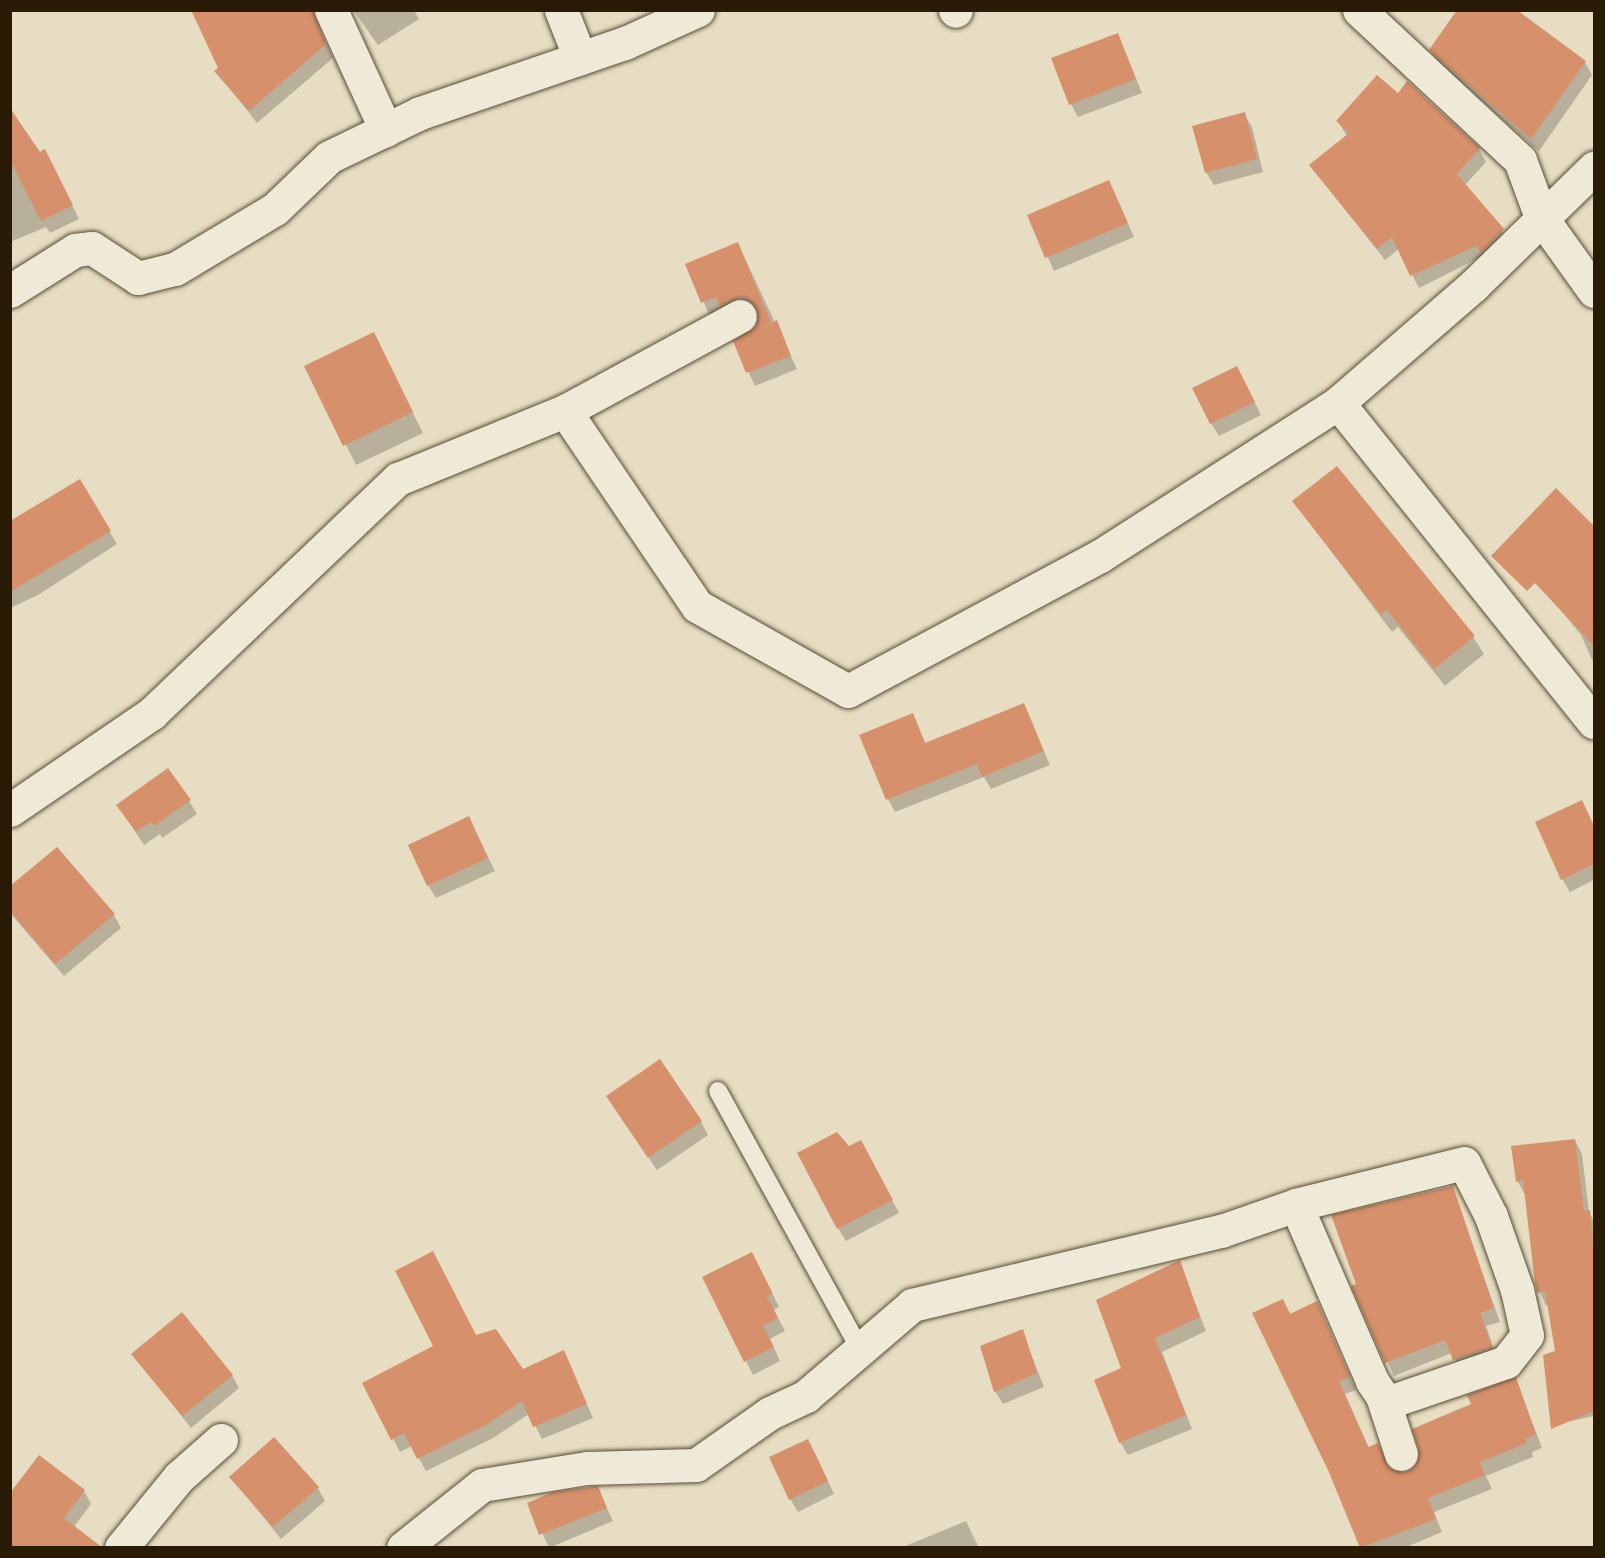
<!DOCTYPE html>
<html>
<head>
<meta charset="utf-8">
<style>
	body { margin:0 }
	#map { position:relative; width:1605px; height:1558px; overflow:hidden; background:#e7ddc2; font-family:"IM FELL English",serif }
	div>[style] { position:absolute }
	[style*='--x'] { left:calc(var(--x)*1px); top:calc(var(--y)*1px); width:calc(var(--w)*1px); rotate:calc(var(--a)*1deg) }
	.shadow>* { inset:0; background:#0003 }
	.building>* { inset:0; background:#d7906c }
	.roads { filter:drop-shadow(0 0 2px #584c35) drop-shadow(0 0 2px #584c35) }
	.service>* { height:18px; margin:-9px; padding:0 9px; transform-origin:9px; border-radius:9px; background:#efe9d7 }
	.minor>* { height:33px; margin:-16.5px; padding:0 16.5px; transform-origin:16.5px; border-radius:16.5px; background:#efe9d7 }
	span { translate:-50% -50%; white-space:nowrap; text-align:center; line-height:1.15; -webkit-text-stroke:4.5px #efe9d7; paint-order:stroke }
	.frame { position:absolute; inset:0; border:12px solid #291b06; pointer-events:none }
</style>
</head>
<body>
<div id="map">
	<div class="shadow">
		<i style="clip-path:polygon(353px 10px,414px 10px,419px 19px,378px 45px)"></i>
		<i style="clip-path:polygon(313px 15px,333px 58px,257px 123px,216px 71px)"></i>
		<i style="clip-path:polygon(1118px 35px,1142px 93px,1078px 117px,1071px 104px)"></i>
		<i style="clip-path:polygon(1431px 50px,1585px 62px,1592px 75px,1539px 151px,1438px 63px)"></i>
		<i style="clip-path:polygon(1408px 83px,1479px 149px,1486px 162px,1465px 185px,1510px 242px,1419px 288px,1399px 249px,1385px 260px,1310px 165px,1347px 136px,1338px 122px,1399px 96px)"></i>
		<i style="clip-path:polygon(1244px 114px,1252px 127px,1263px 172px,1214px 185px,1206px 172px)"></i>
		<i style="clip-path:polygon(39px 154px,52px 164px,79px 219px,50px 233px,46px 227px,10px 242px,10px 156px)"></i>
		<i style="clip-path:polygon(1109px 182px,1134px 237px,1054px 271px,1029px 216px)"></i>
		<i style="clip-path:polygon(738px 244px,797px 369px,755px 386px,735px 342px,757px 327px,757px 315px,749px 310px,710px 316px,687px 265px)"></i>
		<i style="clip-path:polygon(373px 334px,423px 433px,356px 465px,306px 366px)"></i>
		<i style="clip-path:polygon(1244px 381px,1261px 415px,1219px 436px,1211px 423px)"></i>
		<i style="clip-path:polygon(79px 481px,117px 544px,38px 595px,10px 608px,10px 523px)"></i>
		<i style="clip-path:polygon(1294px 502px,1473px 637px,1484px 654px,1445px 686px,1398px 627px,1392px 632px)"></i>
		<i style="clip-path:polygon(1594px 580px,1594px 664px,1581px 635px,1550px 597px)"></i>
		<i style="clip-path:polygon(1023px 704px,1050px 765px,991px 789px,984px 777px,895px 812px,888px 799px,912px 715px,926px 744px)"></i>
		<i style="clip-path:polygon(189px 801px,197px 814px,162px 838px,160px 834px,144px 845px,118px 805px)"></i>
		<i style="clip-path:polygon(1582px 802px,1594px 827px,1594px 880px,1570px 892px,1562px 879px)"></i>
		<i style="clip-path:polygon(469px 818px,495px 871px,436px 898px,428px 885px)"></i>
		<i style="clip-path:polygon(10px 888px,114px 915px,121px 928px,64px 976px,10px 913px)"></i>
		<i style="clip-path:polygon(615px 1109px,701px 1122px,708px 1135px,657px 1170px)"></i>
		<i style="clip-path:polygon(1575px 1140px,1582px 1154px,1589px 1212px,1594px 1221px,1594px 1416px,1558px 1424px,1556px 1352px,1549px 1305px,1546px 1306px,1536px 1283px,1525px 1195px,1518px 1182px,1513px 1147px)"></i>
		<i style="clip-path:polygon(849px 1148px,868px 1155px,899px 1213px,846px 1241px,838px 1228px)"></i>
		<i style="clip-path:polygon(1452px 1188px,1500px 1322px,1486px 1326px,1498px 1360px,1462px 1373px,1452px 1353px,1394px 1376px,1353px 1287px)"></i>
		<i style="clip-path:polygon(1179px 1262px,1206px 1331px,1162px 1352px,1192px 1429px,1128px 1455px,1120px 1442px,1123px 1369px)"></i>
		<i style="clip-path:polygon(759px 1267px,779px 1307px,774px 1310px,785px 1331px,770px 1339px,780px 1361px,753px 1375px,704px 1278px)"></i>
		<i style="clip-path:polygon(1283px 1301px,1291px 1315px,1317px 1303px,1356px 1390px,1345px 1394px,1369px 1448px,1396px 1474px,1408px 1473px,1421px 1459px,1414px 1430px,1473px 1405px,1516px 1379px,1542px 1448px,1532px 1452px,1533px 1457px,1486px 1476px,1492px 1489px,1434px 1512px,1442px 1532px,1404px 1548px,1361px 1548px)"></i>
		<i style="clip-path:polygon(1022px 1331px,1044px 1387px,1003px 1404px,995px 1391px)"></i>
		<i style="clip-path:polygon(476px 1337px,523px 1370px,564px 1352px,593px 1418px,542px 1439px,529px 1414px,493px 1438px,426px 1471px,412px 1446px,400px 1452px,364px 1383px)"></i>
		<i style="clip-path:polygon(133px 1354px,232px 1375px,239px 1388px,191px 1428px)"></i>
		<i style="clip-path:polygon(815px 1453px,834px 1494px,798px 1512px,790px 1499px)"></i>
		<i style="clip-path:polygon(231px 1477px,318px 1488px,325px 1501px,281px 1539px)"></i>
		<i style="clip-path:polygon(597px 1488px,613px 1521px,549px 1548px,529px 1504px)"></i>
		<i style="clip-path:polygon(84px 1491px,91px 1504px,74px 1527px,10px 1548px)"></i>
		<i style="clip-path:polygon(966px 1521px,979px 1548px,903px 1547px)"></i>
	</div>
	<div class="building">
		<i style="clip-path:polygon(191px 10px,313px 10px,326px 44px,249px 111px,214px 71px,218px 68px)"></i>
		<i style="clip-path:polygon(1457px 10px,1517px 10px,1586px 61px,1531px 139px,1429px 50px)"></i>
		<i style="clip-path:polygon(1118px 33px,1136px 79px,1069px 105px,1051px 58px)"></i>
		<i style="clip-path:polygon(1377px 75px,1398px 93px,1407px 81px,1480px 148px,1457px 174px,1504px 229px,1481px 252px,1476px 246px,1410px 276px,1392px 237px,1377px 249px,1309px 165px,1349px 133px,1336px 121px)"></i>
		<i style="clip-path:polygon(10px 108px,40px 152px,45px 149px,73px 205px,41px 221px,10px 160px)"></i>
		<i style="clip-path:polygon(1245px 112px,1257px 159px,1205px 173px,1192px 126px)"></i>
		<i style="clip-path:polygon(1109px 180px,1128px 223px,1045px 258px,1027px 215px)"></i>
		<i style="clip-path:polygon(738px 242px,771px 323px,777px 320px,791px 356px,746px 373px,733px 341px,756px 326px,756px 307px,741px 297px,720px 306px,716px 297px,701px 303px,685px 264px)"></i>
		<i style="clip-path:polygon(374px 332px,413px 412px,343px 446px,304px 366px)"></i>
		<i style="clip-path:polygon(1237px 366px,1255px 402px,1210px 424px,1192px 388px)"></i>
		<i style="clip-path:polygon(1337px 466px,1475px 636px,1434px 669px,1387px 610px,1381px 615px,1292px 501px)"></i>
		<i style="clip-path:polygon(80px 479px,111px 531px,10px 592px,10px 521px)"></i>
		<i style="clip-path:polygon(1556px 488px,1594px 526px,1594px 646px,1535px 583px,1527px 591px,1491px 556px)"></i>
		<i style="clip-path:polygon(1024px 703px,1044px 751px,982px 777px,977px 764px,886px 800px,859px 735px,913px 713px,925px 743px)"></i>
		<i style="clip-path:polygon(168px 768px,191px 800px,154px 826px,151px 822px,136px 832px,116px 805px)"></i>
		<i style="clip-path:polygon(1582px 800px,1594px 826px,1594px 864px,1561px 880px,1535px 822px)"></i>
		<i style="clip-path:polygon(469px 816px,488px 858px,427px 886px,408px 845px)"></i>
		<i style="clip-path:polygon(57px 847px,115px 914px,55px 964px,10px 911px,10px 886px)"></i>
		<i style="clip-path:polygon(660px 1059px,702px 1121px,648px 1158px,606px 1096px)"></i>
		<i style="clip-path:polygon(837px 1132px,849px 1146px,861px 1140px,893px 1200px,837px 1229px,797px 1153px)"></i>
		<i style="clip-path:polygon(1575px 1139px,1584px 1211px,1590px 1210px,1594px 1257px,1594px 1411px,1551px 1429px,1543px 1355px,1555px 1351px,1545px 1291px,1537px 1293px,1535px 1284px,1523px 1180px,1516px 1182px,1511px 1146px)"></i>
		<i style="clip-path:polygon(1453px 1186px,1494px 1308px,1480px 1313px,1492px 1347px,1453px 1360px,1445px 1340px,1385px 1363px,1351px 1286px,1356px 1284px,1331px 1215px)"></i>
		<i style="clip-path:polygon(433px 1251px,476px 1335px,496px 1329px,523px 1369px,564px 1350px,587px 1404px,533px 1427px,522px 1401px,486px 1425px,417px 1459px,404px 1433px,391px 1440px,362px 1383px,433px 1346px,395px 1271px)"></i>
		<i style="clip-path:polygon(752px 1252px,773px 1294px,767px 1296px,778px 1318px,763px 1326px,774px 1347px,744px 1362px,702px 1277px)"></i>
		<i style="clip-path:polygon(1180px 1260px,1200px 1317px,1155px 1338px,1186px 1415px,1119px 1443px,1094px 1380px,1121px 1368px,1096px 1300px)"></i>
		<i style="clip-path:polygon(1283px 1299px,1290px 1314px,1317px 1301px,1350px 1377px,1339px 1381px,1368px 1447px,1378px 1443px,1389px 1468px,1406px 1472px,1415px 1466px,1419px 1449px,1412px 1429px,1471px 1404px,1467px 1395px,1516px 1377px,1536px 1435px,1525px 1439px,1527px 1443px,1480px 1462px,1485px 1475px,1428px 1498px,1436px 1519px,1360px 1548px,1328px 1470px,1252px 1313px)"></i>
		<i style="clip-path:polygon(182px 1312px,233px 1375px,182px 1416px,131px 1354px)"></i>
		<i style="clip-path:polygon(1023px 1329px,1037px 1373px,994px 1392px,980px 1346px)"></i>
		<i style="clip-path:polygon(274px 1437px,319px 1487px,273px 1527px,229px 1477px)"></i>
		<i style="clip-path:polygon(808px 1439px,828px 1481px,789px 1500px,769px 1457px)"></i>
		<i style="clip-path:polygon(39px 1455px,85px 1490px,64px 1518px,103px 1548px,10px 1548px,10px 1493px)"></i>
		<i style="clip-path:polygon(598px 1486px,607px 1508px,539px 1535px,527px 1503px,553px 1492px)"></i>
	</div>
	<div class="roads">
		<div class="service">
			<i style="--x:718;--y:1091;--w:297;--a:61.2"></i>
		</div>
		<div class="minor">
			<i style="--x:331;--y:10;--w:132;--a:65.4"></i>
			<i style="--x:561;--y:10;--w:52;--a:68.4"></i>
			<i style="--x:955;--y:10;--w:1;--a:45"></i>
			<i style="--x:1359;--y:10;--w:220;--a:43"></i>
			<i style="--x:1520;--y:160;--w:61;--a:69.8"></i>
			<i style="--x:1541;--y:217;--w:91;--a:54.4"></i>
			<i style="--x:10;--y:291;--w:77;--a:-32.2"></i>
			<i style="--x:75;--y:250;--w:17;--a:-7"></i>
			<i style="--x:92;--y:248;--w:55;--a:33.1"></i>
			<i style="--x:138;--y:278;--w:38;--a:-14"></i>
			<i style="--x:175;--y:269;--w:117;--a:-31"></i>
			<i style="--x:275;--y:209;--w:75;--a:-43.9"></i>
			<i style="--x:329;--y:157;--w:101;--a:-25.8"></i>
			<i style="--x:420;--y:113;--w:217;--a:-18.9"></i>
			<i style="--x:625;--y:43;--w:80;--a:-24.3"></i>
			<i style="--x:1338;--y:403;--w:409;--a:51.3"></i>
			<i style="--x:565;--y:411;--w:199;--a:-28.5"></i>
			<i style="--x:10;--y:810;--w:172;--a:-34.3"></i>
			<i style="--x:152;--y:713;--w:340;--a:-43.6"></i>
			<i style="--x:398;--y:479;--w:180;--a:-22.2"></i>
			<i style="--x:565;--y:411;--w:235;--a:55.9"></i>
			<i style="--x:697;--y:606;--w:173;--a:29.4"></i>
			<i style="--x:848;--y:691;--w:286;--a:-28.2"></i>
			<i style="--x:1100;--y:556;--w:283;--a:-32.7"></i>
			<i style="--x:1338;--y:403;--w:180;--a:-40.9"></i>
			<i style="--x:1474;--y:285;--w:168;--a:-44.3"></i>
			<i style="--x:1382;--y:1396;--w:61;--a:71.9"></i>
			<i style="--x:121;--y:1548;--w:92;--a:-50.8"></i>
			<i style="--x:179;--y:1477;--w:56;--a:-41.4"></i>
			<i style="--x:403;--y:1548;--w:101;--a:-38.6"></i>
			<i style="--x:482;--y:1485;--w:106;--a:-9.2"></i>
			<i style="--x:587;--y:1468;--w:109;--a:-1.6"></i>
			<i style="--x:696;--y:1465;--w:90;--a:-35.1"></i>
			<i style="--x:770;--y:1413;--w:40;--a:-25"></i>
			<i style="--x:806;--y:1396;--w:140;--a:-40.6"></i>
			<i style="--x:912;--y:1305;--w:318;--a:-13.5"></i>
			<i style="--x:1221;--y:1231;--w:79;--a:-19.1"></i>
			<i style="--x:1296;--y:1205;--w:192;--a:66.6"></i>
			<i style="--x:1372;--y:1381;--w:18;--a:56"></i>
			<i style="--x:1382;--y:1396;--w:11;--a:27"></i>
			<i style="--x:1392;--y:1401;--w:120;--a:-18.9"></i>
			<i style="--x:1506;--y:1362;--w:34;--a:-52"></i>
			<i style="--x:1527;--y:1335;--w:46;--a:-102.5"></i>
			<i style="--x:1517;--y:1290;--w:78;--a:-109.4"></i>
			<i style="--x:1491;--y:1216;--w:59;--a:-117"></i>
			<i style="--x:1464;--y:1163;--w:173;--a:166"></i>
		</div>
	</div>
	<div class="frame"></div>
</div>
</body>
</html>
